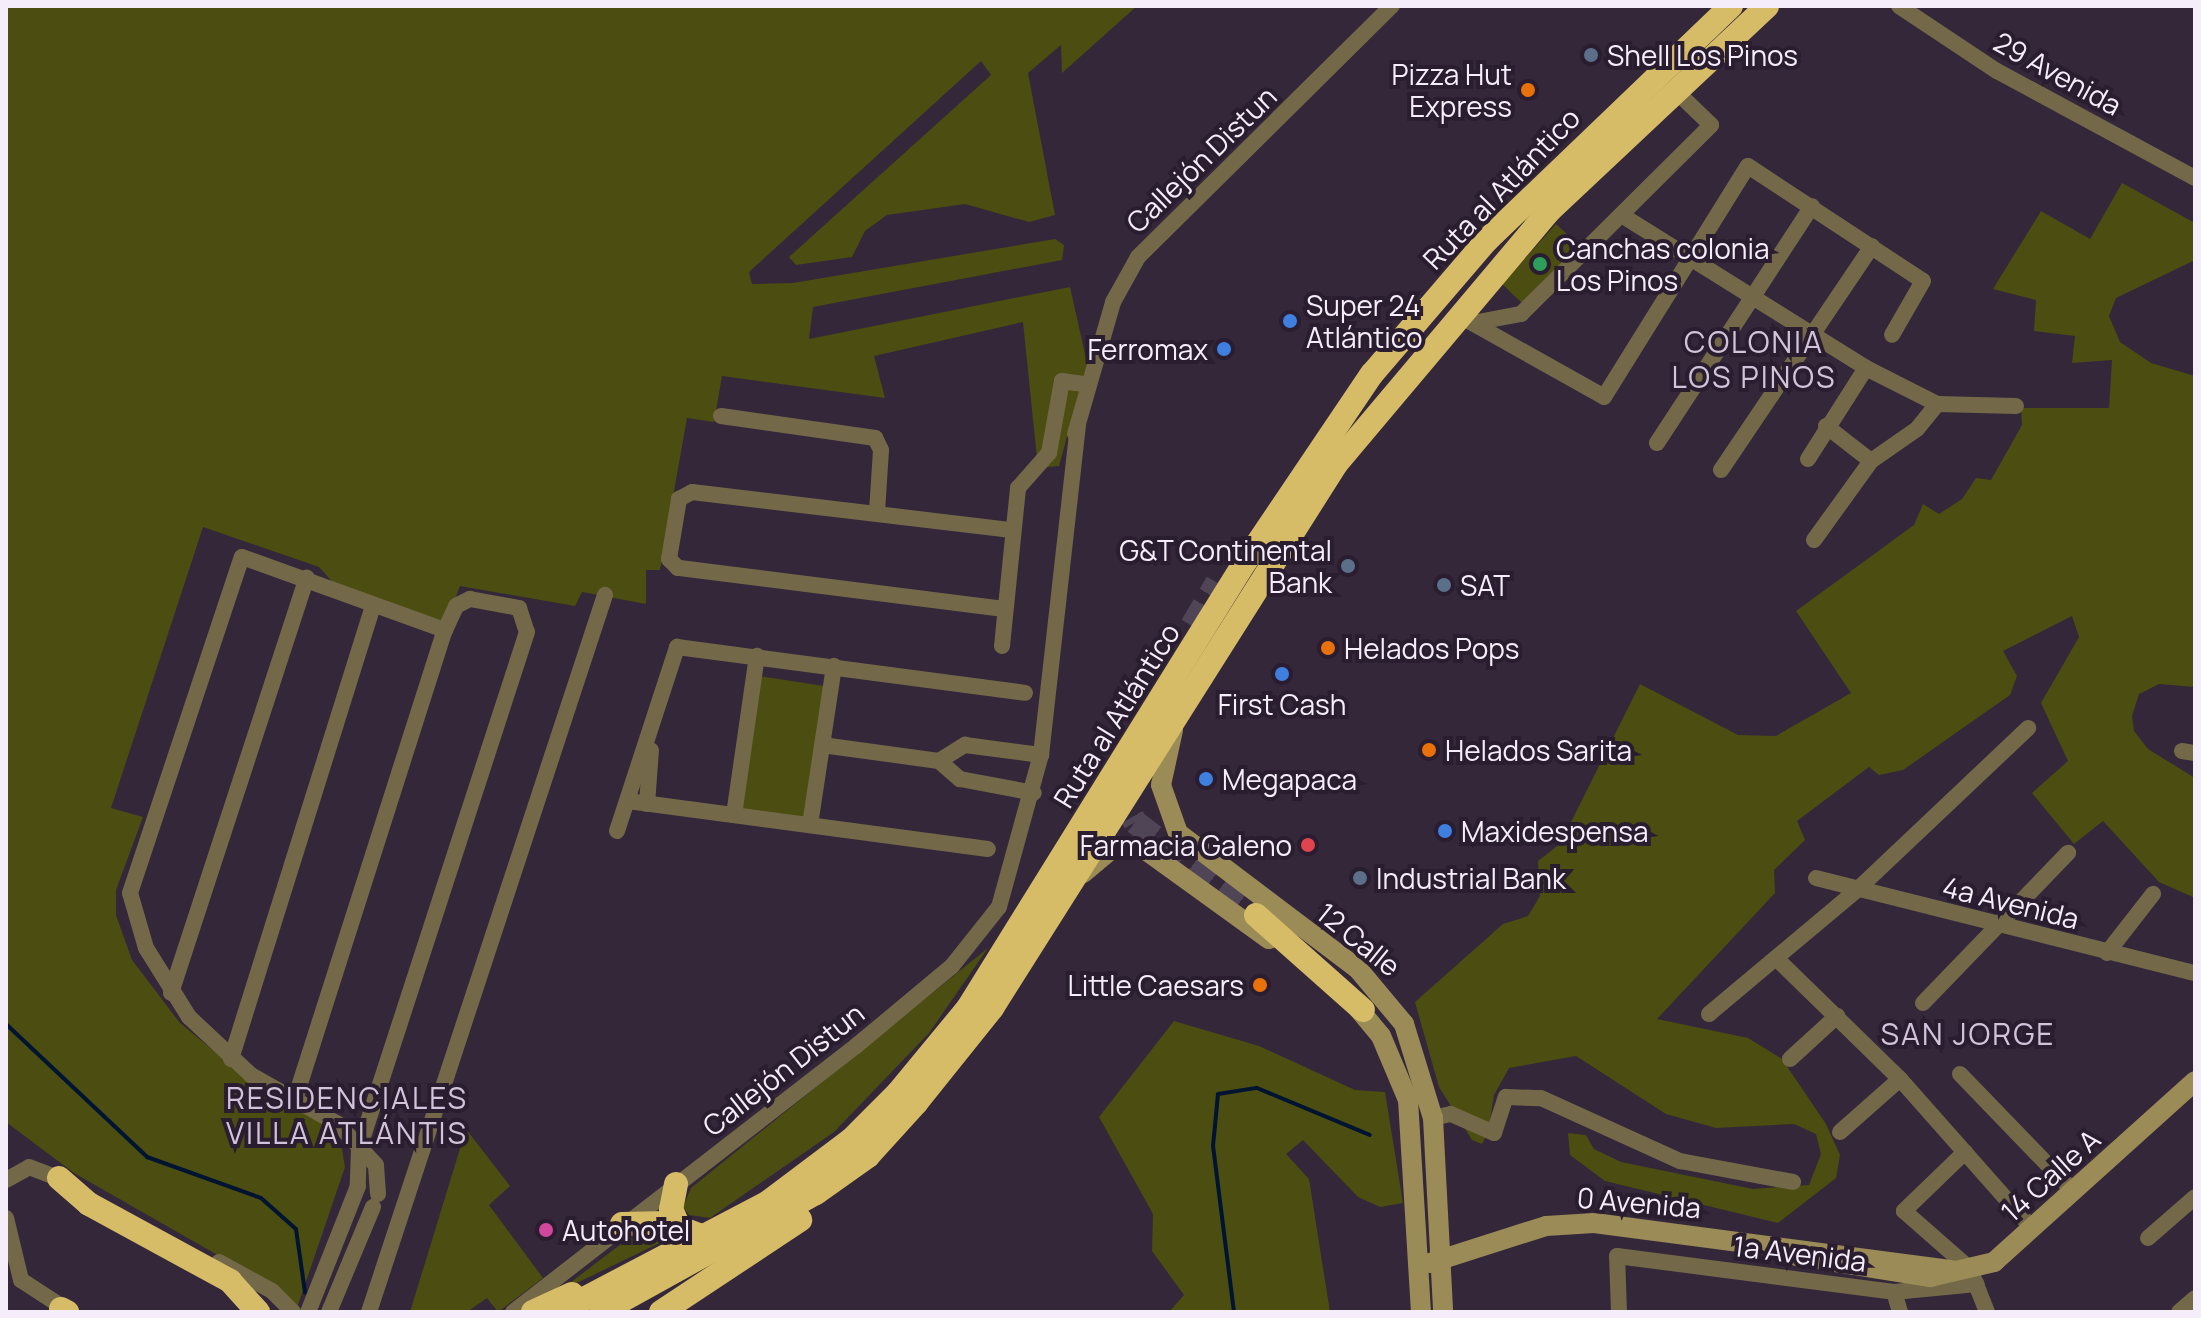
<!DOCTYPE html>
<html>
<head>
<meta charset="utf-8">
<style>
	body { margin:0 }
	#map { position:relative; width:2201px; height:1318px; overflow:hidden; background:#332739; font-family:Manrope,sans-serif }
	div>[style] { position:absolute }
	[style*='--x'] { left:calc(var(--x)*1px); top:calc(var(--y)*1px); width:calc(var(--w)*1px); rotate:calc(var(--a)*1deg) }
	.green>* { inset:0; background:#4c4d11 }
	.stream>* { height:4px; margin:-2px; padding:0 2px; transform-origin:2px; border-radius:2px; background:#001431 }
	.highway-tunnel>* { height:24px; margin-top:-12px; transform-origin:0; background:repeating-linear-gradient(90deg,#504556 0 24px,transparent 0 36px) }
	.street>* { height:16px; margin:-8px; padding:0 8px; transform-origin:8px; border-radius:8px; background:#736949 }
	.secondary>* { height:20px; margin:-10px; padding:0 10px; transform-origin:10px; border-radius:10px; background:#9b8b56 }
	.highway>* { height:24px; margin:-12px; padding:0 12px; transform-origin:12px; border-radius:12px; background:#d7bc67 }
	.dots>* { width:22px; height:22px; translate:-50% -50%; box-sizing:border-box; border:4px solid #291d2f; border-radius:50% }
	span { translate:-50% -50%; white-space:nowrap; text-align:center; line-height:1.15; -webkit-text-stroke:8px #291d2f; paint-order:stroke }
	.poi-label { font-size:28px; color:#f5edf9 }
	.left { translate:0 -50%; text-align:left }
	.right { translate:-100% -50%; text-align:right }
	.street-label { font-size:28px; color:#f5edf9 }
	.neighbourhood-label { font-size:30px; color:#d2c3da; letter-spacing:2px }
	.frame { position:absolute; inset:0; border:8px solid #f5edf9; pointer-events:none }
</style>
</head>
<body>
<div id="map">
	<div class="green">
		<i style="clip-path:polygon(6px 6px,1137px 6px,1062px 73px,1061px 45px,1028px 73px,1055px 215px,1029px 222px,965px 204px,887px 215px,865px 231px,852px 257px,796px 265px,789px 257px,991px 75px,981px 61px,749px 272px,752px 284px,793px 283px,1055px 239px,1064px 245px,1062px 260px,813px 307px,809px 339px,1070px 287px,1087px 363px,1059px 466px,1038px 468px,1023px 322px,874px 356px,885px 398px,722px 376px,714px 422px,687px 418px,660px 570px,646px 570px,646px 604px,582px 592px,575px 606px,460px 586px,446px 622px,336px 586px,319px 567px,203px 527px,111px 808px,143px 817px,116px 890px,116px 915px,132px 960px,180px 1023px,243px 1075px,315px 1115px,341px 1144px,345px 1167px,297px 1308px,277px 1289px,74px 1173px,6px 1122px)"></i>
		<i style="clip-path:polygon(2122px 183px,2195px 223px,2195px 260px,2116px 298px,2109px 316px,2120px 342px,2151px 363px,2195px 376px,2195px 687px,2159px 684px,2139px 694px,2132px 716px,2134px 731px,2148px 749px,2195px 778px,2195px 898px,2159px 882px,2103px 821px,2074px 844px,2032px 793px,2068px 761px,2041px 703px,2079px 637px,2072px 616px,2003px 651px,2017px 676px,2010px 695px,1903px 770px,1879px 775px,1869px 767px,1797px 821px,1805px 840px,1774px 870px,1775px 893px,1657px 1019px,1748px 1038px,1782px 1059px,1826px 1124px,1840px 1155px,1836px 1178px,1778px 1223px,1605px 1181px,1570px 1155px,1568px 1133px,1586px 1135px,1594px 1149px,1621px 1162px,1753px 1189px,1809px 1185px,1821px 1154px,1816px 1134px,1794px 1124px,1716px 1128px,1666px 1114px,1576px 1056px,1509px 1068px,1494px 1095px,1488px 1133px,1482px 1144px,1472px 1140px,1439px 1087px,1415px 1002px,1503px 924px,1528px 916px,1540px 896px,1538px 861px,1560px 844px,1640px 684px,1738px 735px,1776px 736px,1851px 693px,1796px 611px,1914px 525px,1923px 504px,1939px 514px,1962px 499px,1976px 478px,1991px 480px,2022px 425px,2021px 408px,2109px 408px,2112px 360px,2072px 363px,2075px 336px,2034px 331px,2036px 300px,1993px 289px,2041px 211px,2090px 239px)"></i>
		<i style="clip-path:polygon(1556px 224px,1579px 245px,1524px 305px,1502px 284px)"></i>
		<i style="clip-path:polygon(759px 676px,824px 686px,804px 820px,739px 811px)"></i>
		<i style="clip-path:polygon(988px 948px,929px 1033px,834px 1132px,710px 1218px,689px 1215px,683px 1207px,691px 1188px)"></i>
		<i style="clip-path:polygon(1174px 1021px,1259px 1046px,1355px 1090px,1385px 1092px,1403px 1203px,1380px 1207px,1358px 1197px,1303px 1140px,1286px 1154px,1309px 1179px,1330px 1312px,1169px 1312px,1184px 1295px,1152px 1251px,1153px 1214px,1099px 1117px)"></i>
		<i style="clip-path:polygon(466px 1129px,510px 1186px,489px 1205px,543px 1278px,498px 1312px,487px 1298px,467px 1312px,410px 1312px)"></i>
		<i style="clip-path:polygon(646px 1225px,672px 1237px,558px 1292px)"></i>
	</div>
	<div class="stream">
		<i style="--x:6;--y:1024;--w:194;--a:43.3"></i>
		<i style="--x:147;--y:1157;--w:121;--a:19.8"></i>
		<i style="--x:261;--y:1198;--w:47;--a:41.5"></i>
		<i style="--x:296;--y:1229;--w:64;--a:81.9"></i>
		<i style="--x:1234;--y:1312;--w:167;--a:-97.2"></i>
		<i style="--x:1213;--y:1146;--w:52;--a:-84.5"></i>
		<i style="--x:1218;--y:1094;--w:39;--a:-9"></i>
		<i style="--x:1257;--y:1088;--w:122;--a:22.6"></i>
	</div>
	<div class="highway-tunnel">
		<i style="--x:1192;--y:626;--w:50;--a:-59.8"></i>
		<i style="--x:1114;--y:786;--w:42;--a:59.7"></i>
		<i style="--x:1135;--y:822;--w:153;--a:37.5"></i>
	</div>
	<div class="street">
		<i style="--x:1899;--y:6;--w:118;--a:33.6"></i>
		<i style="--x:1997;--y:71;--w:225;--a:28.4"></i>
		<i style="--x:1623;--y:216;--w:287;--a:32"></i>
		<i style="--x:1866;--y:368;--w:80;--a:26.9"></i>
		<i style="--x:1937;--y:404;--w:79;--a:1.5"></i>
		<i style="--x:1467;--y:320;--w:157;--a:29.3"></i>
		<i style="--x:1604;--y:397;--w:272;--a:-58.1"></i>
		<i style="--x:1748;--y:166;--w:209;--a:33.3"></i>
		<i style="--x:1923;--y:281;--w:62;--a:119.9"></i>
		<i style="--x:1478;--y:322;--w:44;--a:-10.5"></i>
		<i style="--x:1521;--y:314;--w:268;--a:-44.8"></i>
		<i style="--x:1711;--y:125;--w:46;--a:-135.9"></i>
		<i style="--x:721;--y:416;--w:156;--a:8.1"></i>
		<i style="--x:875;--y:438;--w:13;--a:63"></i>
		<i style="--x:881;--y:450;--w:62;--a:93.7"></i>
		<i style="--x:1826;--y:426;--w:57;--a:37.9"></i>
		<i style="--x:1075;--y:434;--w:137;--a:-73.9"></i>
		<i style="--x:1113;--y:302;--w:51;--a:-60.9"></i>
		<i style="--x:1138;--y:257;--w:357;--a:-44.7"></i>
		<i style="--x:1657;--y:443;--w:283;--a:-56.8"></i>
		<i style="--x:1808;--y:459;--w:108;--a:-57.5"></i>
		<i style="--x:1721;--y:470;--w:270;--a:-56"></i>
		<i style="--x:1814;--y:540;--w:97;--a:-54.2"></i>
		<i style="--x:1871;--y:461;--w:56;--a:-34.8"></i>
		<i style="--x:1917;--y:429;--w:32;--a:-51"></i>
		<i style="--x:1004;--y:609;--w:329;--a:-172.8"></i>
		<i style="--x:678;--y:568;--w:13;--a:-135"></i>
		<i style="--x:669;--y:559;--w:61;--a:-80.5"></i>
		<i style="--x:679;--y:499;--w:15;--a:-28"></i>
		<i style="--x:692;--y:492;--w:322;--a:6.8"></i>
		<i style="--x:1002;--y:646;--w:159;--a:-84.2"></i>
		<i style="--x:1018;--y:488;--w:47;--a:-48.5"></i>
		<i style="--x:1049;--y:453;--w:73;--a:-79.8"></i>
		<i style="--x:1062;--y:381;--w:27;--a:8"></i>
		<i style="--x:822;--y:745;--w:118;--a:7.8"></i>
		<i style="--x:939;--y:761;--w:28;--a:41"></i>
		<i style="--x:960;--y:779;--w:75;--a:10.7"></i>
		<i style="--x:2182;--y:751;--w:13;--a:9"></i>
		<i style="--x:939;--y:761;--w:31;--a:-32"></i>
		<i style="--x:965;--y:745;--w:77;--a:7.5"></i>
		<i style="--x:628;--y:801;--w:363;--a:7.6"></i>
		<i style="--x:647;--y:804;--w:54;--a:-85.8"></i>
		<i style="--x:734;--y:815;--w:161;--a:-81.8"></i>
		<i style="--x:810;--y:825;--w:161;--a:-81.4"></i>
		<i style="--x:617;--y:831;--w:194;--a:-71.9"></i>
		<i style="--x:677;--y:647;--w:351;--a:7.5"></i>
		<i style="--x:1816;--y:878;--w:391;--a:14.1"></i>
		<i style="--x:2107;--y:953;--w:75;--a:-52.1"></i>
		<i style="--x:1778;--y:960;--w:170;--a:44.3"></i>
		<i style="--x:1900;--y:1079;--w:199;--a:48.5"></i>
		<i style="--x:171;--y:993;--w:437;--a:-71.9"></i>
		<i style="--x:1923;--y:1003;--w:209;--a:-46"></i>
		<i style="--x:1709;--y:1014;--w:196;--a:-40"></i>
		<i style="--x:1859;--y:888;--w:233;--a:-43.4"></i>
		<i style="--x:231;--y:1059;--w:474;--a:-72.6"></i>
		<i style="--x:1790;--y:1059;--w:64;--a:-42.5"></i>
		<i style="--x:1960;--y:1074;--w:163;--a:46"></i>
		<i style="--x:296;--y:1096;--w:489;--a:-72.3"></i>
		<i style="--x:445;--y:630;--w:26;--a:-65"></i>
		<i style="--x:456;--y:606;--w:16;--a:-27"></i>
		<i style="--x:470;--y:599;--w:50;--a:10.4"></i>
		<i style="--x:519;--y:608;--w:25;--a:72"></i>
		<i style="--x:527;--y:632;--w:544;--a:108"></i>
		<i style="--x:359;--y:1149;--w:37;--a:92"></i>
		<i style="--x:358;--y:1186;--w:136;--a:111.6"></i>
		<i style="--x:1433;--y:1118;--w:18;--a:-13"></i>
		<i style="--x:1451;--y:1114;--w:47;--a:23.8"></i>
		<i style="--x:1494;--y:1133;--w:38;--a:-72"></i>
		<i style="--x:1506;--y:1097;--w:35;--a:2"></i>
		<i style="--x:1541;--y:1098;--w:153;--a:24.4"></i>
		<i style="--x:1680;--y:1161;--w:115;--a:10.5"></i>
		<i style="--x:1840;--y:1132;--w:80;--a:-41.5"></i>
		<i style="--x:1965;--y:1152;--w:85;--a:136"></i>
		<i style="--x:1904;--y:1211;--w:88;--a:41.3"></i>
		<i style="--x:1970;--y:1269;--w:46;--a:68.4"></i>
		<i style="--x:6;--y:1180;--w:26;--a:-29"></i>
		<i style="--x:29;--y:1167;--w:42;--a:21"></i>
		<i style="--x:378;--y:1194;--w:29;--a:-94"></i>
		<i style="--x:376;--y:1165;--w:56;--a:-132.8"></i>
		<i style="--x:338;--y:1124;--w:100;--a:-150.6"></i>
		<i style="--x:251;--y:1075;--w:85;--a:-136.9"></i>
		<i style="--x:189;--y:1017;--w:81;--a:-121.9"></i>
		<i style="--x:146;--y:948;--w:57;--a:-106.2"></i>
		<i style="--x:130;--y:893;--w:354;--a:-71.6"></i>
		<i style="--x:242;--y:557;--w:216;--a:19.8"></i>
		<i style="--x:6;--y:1218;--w:64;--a:76.4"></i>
		<i style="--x:21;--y:1280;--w:59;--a:33.1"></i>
		<i style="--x:2148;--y:1238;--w:62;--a:-41.1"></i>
		<i style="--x:219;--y:1262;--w:60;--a:28.7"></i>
		<i style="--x:272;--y:1291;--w:30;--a:45"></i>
		<i style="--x:1894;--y:1292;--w:21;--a:73"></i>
		<i style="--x:329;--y:1312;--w:114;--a:-67.3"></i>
		<i style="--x:369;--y:1312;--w:755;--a:-71.78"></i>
		<i style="--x:513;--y:1312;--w:434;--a:-37.8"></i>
		<i style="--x:856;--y:1046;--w:125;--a:-39.8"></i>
		<i style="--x:952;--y:966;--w:75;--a:-51.5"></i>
		<i style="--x:999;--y:907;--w:158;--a:-74.6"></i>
		<i style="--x:1041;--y:755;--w:333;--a:-83.6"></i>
		<i style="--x:1619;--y:1312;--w:56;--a:-92"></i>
		<i style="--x:1617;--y:1256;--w:279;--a:7.4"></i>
		<i style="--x:1894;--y:1292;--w:83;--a:-5.5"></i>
		<i style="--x:2179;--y:1312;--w:21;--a:-41"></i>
	</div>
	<div class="secondary">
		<i style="--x:1173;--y:730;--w:56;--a:102.3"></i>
		<i style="--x:1161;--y:785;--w:51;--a:70.5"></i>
		<i style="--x:1178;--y:833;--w:226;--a:37.1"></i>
		<i style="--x:1358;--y:969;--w:72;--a:50.1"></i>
		<i style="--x:1404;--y:1024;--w:98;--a:72.9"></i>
		<i style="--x:1433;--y:1118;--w:194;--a:87"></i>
		<i style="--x:1083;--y:873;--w:35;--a:-40"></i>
		<i style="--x:1110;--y:850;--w:34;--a:-2"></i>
		<i style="--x:1144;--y:849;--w:154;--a:35.8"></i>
		<i style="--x:1352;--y:1001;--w:45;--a:50.4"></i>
		<i style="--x:1381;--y:1036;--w:69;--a:67.1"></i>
		<i style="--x:1408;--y:1100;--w:212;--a:86.5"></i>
		<i style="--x:1797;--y:1256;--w:135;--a:9"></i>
		<i style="--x:1930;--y:1277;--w:66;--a:-13.2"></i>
		<i style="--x:1994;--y:1262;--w:270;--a:-42"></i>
		<i style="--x:1430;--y:1263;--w:122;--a:-17.7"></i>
		<i style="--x:1546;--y:1226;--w:48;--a:-3.6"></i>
		<i style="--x:1594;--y:1223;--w:361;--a:7.5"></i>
	</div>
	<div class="highway">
		<i style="--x:1256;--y:915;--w:143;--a:41.6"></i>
		<i style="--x:59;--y:1178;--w:40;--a:41"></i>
		<i style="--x:89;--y:1204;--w:161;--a:28.6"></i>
		<i style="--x:230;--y:1281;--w:42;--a:47.9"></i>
		<i style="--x:676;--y:1184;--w:25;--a:101"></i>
		<i style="--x:671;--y:1209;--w:20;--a:66"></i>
		<i style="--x:622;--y:1224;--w:45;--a:-1.3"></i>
		<i style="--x:667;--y:1223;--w:43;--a:20.6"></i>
		<i style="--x:61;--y:1309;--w:7;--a:27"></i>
		<i style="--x:533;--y:1312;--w:43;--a:-24.8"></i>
		<i style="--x:559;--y:1312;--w:235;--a:-27.7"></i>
		<i style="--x:767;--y:1203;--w:105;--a:-36.9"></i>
		<i style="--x:851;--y:1140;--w:66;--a:-45"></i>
		<i style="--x:898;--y:1093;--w:110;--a:-50.5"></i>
		<i style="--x:968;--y:1008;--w:525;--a:-58.16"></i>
		<i style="--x:1245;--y:562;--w:227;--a:-56"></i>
		<i style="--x:1372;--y:374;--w:177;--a:-49.4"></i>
		<i style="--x:1487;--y:240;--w:338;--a:-43.8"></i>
		<i style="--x:601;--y:1312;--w:246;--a:-29"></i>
		<i style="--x:816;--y:1193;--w:64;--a:-35.4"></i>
		<i style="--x:868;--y:1156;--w:72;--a:-47.8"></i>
		<i style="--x:916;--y:1103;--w:122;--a:-51.3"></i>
		<i style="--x:992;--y:1008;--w:644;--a:-57.69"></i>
		<i style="--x:1336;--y:464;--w:331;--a:-49.9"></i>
		<i style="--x:1549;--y:211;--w:299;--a:-43.2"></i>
		<i style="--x:661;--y:1312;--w:167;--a:-33.5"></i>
	</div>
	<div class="dots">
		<i style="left:1591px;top:55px;background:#5c6f8a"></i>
		<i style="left:1528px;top:90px;background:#e8710a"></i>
		<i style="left:1540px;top:264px;background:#2e9e5b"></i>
		<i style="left:1290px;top:321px;background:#3f7fe0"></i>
		<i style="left:1224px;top:349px;background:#3f7fe0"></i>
		<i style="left:1348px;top:566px;background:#5c6f8a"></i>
		<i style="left:1444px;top:585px;background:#5c6f8a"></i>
		<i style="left:1328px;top:648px;background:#e8710a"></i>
		<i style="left:1282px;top:674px;background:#3f7fe0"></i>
		<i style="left:1429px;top:750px;background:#e8710a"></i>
		<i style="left:1206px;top:779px;background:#3f7fe0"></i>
		<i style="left:1445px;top:831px;background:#3f7fe0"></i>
		<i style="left:1308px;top:845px;background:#e0444e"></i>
		<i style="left:1360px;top:878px;background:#5c6f8a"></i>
		<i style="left:1260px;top:985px;background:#e8710a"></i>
		<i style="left:546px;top:1230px;background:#d1479c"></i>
	</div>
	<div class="poi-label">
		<span class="left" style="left:1607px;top:55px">Shell Los Pinos</span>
		<span class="right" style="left:1512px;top:90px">Pizza Hut<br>Express</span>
		<span class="left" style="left:1556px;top:264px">Canchas colonia<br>Los Pinos</span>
		<span class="left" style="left:1306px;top:321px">Super 24<br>Atlántico</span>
		<span class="right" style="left:1208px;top:349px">Ferromax</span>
		<span class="right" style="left:1332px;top:566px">G&amp;T Continental<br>Bank</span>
		<span class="left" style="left:1460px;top:585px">SAT</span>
		<span class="left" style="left:1344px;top:648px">Helados Pops</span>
		<span style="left:1282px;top:704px">First Cash</span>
		<span class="left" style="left:1445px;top:750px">Helados Sarita</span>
		<span class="left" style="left:1222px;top:779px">Megapaca</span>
		<span class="left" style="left:1461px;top:831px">Maxidespensa</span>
		<span class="right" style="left:1292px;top:845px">Farmacia Galeno</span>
		<span class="left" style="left:1376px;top:878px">Industrial Bank</span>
		<span class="right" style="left:1244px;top:985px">Little Caesars</span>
		<span class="left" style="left:562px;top:1230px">Autohotel</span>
	</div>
	<div class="street-label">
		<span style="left:2058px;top:73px;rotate:29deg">29 Avenida</span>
		<span style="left:1201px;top:159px;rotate:-44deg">Callejón Distun</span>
		<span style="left:1501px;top:188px;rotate:-46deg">Ruta al Atlántico</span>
		<span style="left:1116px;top:715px;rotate:-58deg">Ruta al Atlántico</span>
		<span style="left:2011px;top:902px;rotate:14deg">4a Avenida</span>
		<span style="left:1359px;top:939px;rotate:39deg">12 Calle</span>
		<span style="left:783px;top:1069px;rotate:-38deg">Callejón Distun</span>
		<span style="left:2050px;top:1175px;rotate:-42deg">14 Calle A</span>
		<span style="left:1639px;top:1202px;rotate:5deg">0 Avenida</span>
		<span style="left:1800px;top:1253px;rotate:7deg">1a Avenida</span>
	</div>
	<div class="neighbourhood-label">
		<span style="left:1754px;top:359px">COLONIA<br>LOS PINOS</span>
		<span style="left:1968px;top:1034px">SAN JORGE</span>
		<span style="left:347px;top:1115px">RESIDENCIALES<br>VILLA ATLÁNTIS</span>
	</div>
	<div class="frame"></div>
</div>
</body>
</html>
